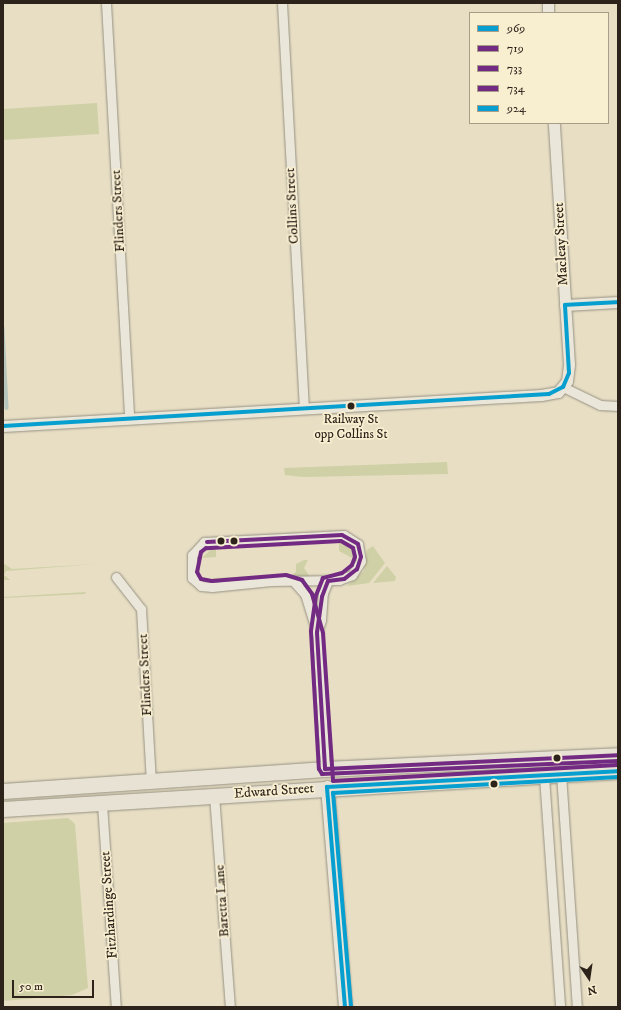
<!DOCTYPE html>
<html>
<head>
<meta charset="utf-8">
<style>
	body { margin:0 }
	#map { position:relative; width:621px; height:1010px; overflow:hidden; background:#e7dec4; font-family:"IM FELL DW Pica",serif }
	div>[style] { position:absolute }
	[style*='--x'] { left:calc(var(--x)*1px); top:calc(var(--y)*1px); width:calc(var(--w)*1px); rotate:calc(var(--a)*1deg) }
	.green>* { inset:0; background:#cfd0a6 }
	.stream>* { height:3.5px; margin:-1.75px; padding:0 1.75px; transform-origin:1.75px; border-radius:1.75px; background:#b7c6bc }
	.roads { filter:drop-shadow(0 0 1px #979181) drop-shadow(0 0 1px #979181) }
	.minor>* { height:9px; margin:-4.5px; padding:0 4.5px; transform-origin:4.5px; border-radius:4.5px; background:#eae6d9 }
	.tertiary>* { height:11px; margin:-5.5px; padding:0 5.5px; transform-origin:5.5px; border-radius:5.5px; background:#eae6d9 }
	.secondary>* { height:13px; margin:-6.5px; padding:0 6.5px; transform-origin:6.5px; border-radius:6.5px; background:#eae6d9 }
	.trunk>* { height:15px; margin:-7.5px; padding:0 7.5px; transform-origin:7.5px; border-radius:7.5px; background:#e7e2d3 }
	.bus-1>* { height:4px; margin:-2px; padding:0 2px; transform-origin:2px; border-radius:2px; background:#079fcf }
	.bus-2>* { height:4px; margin:-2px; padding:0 2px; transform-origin:2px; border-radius:2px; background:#732a82 }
	.bus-3>* { height:4px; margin:-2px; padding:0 2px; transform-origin:2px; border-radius:2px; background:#732a82 }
	.bus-4>* { height:4px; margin:-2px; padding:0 2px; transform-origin:2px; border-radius:2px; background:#732a82 }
	.bus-5>* { height:4px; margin:-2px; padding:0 2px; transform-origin:2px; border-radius:2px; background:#079fcf }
	.bus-6>* { height:4px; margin:-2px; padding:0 2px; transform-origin:2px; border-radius:2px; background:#079fcf }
	.dots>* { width:11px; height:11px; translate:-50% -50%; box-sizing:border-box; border:2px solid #f8eed0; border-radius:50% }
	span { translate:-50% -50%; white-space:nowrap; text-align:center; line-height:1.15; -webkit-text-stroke:3.5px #f8eed0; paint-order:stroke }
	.bus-label { font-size:13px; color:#2d231b }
	.street-label { font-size:14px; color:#2d231b }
	.frame { position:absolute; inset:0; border:4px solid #2d231b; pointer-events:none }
	.legend { position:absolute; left:469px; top:12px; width:140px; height:112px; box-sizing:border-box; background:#f8eed0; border:1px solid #a79d88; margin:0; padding:5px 7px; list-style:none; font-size:12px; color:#2d231b }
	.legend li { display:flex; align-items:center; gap:8px; height:20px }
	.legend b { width:20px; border:1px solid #a79d88 }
	.north { position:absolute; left:569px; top:958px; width:40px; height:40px; -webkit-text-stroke:3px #f8eed0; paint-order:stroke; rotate:167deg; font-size:11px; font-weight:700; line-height:16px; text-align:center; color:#2d231b }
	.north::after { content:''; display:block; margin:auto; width:14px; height:18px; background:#2d231b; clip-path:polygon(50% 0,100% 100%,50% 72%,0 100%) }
	.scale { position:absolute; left:12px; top:980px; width:82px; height:18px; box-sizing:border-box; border:2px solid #2d231b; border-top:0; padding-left:5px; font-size:12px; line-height:14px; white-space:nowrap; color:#2d231b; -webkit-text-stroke:3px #f8eed0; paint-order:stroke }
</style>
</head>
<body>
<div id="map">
	<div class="green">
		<i style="clip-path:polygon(97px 103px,99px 134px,3px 140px,3px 109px)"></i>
		<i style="clip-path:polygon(447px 462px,448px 474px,303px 477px,285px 475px,284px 468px)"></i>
		<i style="clip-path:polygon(339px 540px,352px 547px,354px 559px,339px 551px)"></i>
		<i style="clip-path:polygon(294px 541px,294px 544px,216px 548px,216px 557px,202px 558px,216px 545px)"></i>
		<i style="clip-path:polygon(373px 546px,385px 563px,369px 583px,347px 586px,364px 571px,367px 550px)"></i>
		<i style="clip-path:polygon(304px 560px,308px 560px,304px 568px,310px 577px,291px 576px,296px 572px,296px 564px)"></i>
		<i style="clip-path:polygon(3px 563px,12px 569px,96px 564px,6px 571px,4px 575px,10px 580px,3px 580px)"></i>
		<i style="clip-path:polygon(387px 566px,396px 577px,395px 581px,373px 583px)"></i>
		<i style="clip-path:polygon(289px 574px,289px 576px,213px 580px,213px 578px)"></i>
		<i style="clip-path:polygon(86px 592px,85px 594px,3px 598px,3px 597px)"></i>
		<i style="clip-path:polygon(68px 818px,75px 824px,88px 988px,72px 995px,3px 1001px,3px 823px)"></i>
	</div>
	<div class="stream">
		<i style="--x:3;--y:328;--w:80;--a:87.1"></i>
	</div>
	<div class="roads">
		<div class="minor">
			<i style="--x:106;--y:3;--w:417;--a:86.8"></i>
			<i style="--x:282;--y:3;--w:406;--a:86.9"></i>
			<i style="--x:563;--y:387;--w:41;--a:25.9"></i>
			<i style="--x:600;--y:405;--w:18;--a:3"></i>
			<i style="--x:344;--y:535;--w:17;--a:33"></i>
			<i style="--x:358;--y:544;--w:17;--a:80"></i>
			<i style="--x:361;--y:561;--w:17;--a:123"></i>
			<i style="--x:352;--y:575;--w:14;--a:159"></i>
			<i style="--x:339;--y:580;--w:68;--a:179.2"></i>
			<i style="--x:271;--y:581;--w:59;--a:174.2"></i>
			<i style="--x:212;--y:587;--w:11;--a:-175"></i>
			<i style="--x:201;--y:586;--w:12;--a:-138"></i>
			<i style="--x:192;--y:578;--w:23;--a:-90"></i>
			<i style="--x:192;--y:555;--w:18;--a:-47"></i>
			<i style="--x:204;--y:542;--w:140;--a:-2.9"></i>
			<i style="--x:116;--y:577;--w:41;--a:52"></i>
			<i style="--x:141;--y:609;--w:172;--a:86.7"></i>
			<i style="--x:295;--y:583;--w:15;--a:48"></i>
			<i style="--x:305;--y:594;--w:41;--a:72.9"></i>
			<i style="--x:317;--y:633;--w:136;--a:86.6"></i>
			<i style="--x:317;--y:633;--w:14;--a:-73"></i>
			<i style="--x:321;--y:620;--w:27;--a:-86"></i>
			<i style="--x:323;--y:593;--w:13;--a:-67"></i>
			<i style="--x:561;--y:774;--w:234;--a:86.1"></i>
			<i style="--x:544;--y:776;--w:232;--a:86"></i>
			<i style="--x:214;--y:795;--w:213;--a:85.7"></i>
			<i style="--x:102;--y:804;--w:203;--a:86.1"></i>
		</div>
		<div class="tertiary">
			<i style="--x:548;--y:3;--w:10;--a:90"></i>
			<i style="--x:565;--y:305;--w:53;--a:-3.2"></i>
			<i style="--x:3;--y:426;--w:539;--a:-3.3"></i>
			<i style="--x:541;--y:395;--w:17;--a:-10"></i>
			<i style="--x:558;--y:392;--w:14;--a:-51"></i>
			<i style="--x:567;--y:381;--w:17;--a:-83"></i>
			<i style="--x:569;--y:364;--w:241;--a:-93.6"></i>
		</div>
		<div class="secondary">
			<i style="--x:327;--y:787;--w:221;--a:85.3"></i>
		</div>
		<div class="trunk">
			<i style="--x:3;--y:791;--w:323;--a:-3.9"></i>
			<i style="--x:325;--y:769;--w:293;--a:-2.7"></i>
			<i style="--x:3;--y:809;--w:616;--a:-3.54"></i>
		</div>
	</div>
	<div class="bus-1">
		<i style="--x:565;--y:305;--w:53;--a:-3.2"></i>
		<i style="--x:3;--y:426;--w:547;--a:-3.35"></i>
		<i style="--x:549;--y:394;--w:16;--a:-27"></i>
		<i style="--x:563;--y:387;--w:15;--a:-67"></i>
		<i style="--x:569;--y:373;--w:68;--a:-93.4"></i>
	</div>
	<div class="bus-2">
		<i style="--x:207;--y:542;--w:135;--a:-3"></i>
		<i style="--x:342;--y:535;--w:18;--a:29"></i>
		<i style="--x:358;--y:544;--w:13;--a:77"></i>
		<i style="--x:361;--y:557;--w:13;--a:108"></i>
		<i style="--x:357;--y:569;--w:16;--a:142"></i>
		<i style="--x:344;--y:579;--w:16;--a:173"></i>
		<i style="--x:328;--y:581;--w:17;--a:111"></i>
		<i style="--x:322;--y:597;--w:36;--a:98"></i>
		<i style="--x:317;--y:633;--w:136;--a:86.6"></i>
		<i style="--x:325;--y:769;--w:293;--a:-2.7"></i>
	</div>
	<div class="bus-3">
		<i style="--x:228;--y:547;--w:113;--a:-3"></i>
		<i style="--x:341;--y:541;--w:14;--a:30"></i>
		<i style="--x:353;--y:548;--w:9;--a:77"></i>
		<i style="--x:355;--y:557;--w:9;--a:111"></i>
		<i style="--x:352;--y:565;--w:13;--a:141"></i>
		<i style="--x:342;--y:573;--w:20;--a:165"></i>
		<i style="--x:323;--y:578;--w:18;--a:112"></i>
		<i style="--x:316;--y:595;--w:37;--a:98"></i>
		<i style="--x:311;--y:632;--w:137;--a:86.7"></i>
		<i style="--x:319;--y:769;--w:6;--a:59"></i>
		<i style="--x:322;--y:774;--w:296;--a:-2.5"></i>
	</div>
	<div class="bus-4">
		<i style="--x:228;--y:547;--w:22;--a:177"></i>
		<i style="--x:206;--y:548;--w:6;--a:141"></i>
		<i style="--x:201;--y:552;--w:20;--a:101"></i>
		<i style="--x:197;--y:572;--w:8;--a:60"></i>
		<i style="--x:201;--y:579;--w:11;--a:10"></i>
		<i style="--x:212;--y:581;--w:74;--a:-4.6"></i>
		<i style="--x:286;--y:575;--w:17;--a:17"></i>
		<i style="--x:302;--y:580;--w:17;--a:54"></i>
		<i style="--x:312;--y:594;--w:41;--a:74.2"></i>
		<i style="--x:323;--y:633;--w:148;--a:86.1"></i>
		<i style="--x:333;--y:781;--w:285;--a:-3.2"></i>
	</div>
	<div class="bus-5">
		<i style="--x:345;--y:1007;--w:221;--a:-94.7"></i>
		<i style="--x:327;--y:787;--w:291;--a:-3.1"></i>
	</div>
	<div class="bus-6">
		<i style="--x:351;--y:1007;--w:215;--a:-94.8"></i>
		<i style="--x:333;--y:793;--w:285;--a:-3.2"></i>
	</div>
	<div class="dots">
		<i style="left:351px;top:406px;background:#2d231b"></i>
		<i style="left:221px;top:541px;background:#2d231b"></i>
		<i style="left:234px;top:541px;background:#2d231b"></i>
		<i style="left:557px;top:758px;background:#2d231b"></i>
		<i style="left:494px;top:784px;background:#2d231b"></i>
	</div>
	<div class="bus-label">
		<span style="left:351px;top:427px">Railway St<br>opp Collins St</span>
	</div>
	<div class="street-label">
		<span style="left:292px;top:206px;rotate:-93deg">Collins Street</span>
		<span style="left:118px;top:211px;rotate:-93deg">Flinders Street</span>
		<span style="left:561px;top:244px;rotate:-93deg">Macleay Street</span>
		<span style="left:145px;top:675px;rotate:-93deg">Flinders Street</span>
		<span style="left:274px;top:791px;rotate:-4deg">Edward Street</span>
		<span style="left:222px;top:901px;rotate:-94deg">Baretta Lane</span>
		<span style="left:109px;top:905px;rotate:-94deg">Fitzhardinge Street</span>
	</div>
	<div class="frame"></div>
	<ul class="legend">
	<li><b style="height:5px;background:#079fcf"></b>969</li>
	<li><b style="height:5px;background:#732a82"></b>719</li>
	<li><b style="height:5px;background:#732a82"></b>733</li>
	<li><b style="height:5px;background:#732a82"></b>734</li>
	<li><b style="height:5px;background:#079fcf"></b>924</li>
	</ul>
	<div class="north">N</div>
	<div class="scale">50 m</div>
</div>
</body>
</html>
